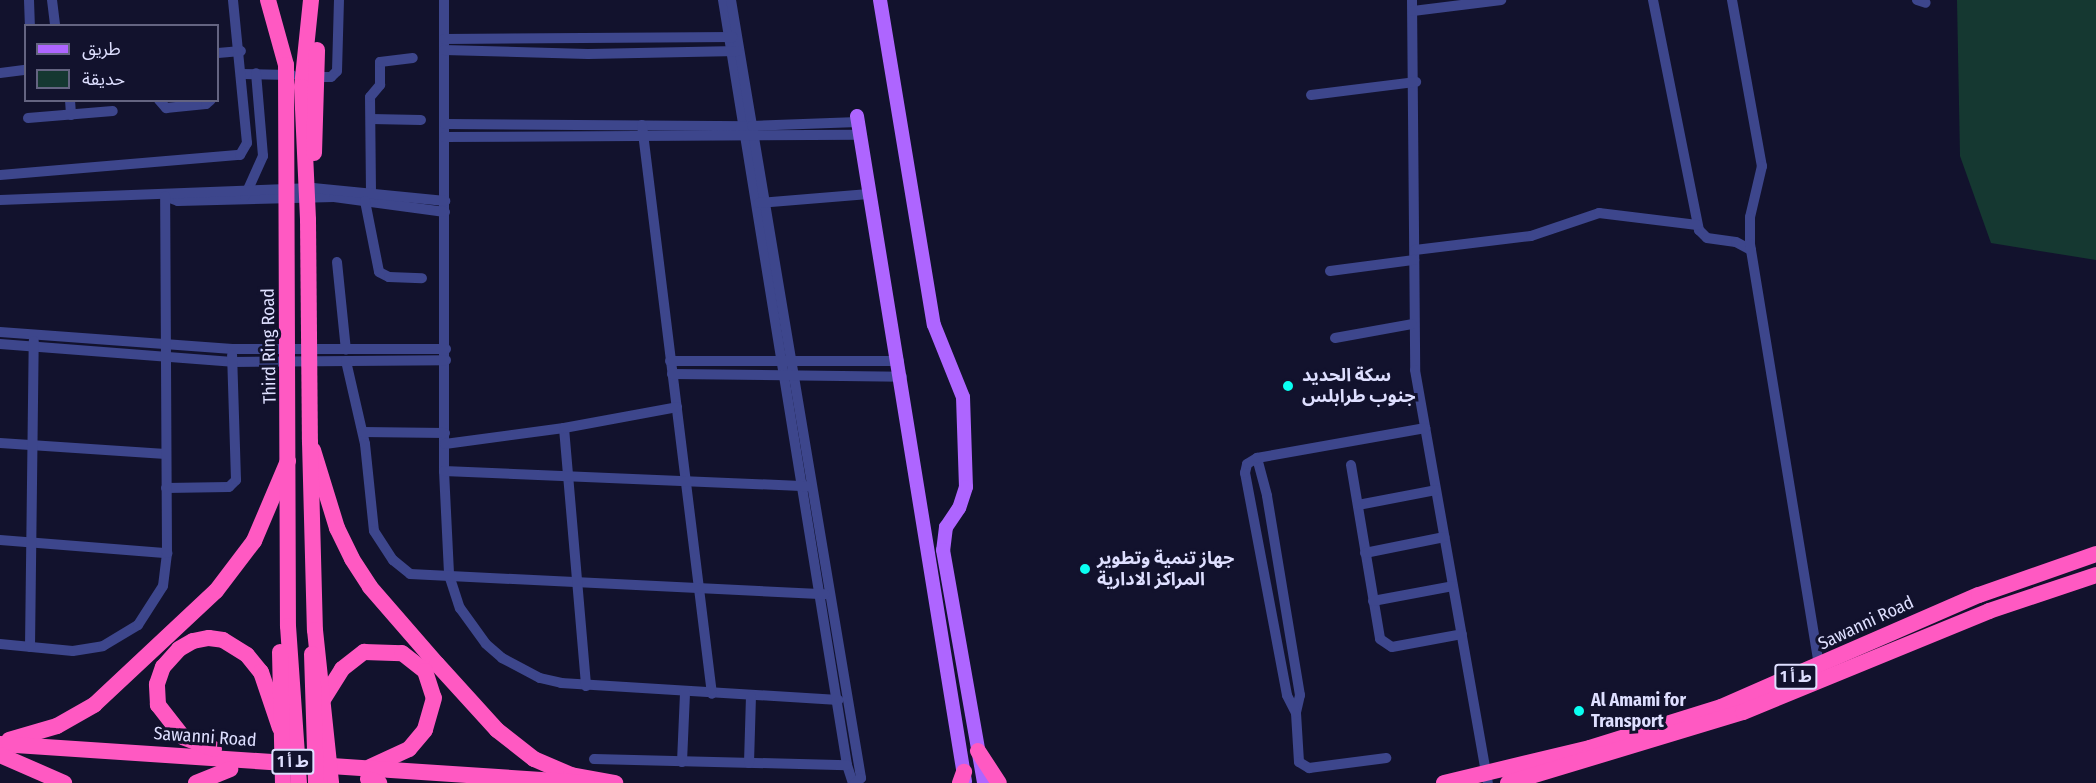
<!DOCTYPE html>
<html>
<head>
<meta charset="utf-8">
<style>
	body { margin:0 }
	#map { position:relative; width:2096px; height:783px; overflow:hidden; background:#12122d; font-family:"Fira Sans Condensed","Noto Sans Arabic",sans-serif }
	div>[style] { position:absolute }
	[style*='--x'] { left:calc(var(--x)*1px); top:calc(var(--y)*1px); width:calc(var(--w)*1px); rotate:calc(var(--a)*1deg) }
	.green>* { inset:0; background:#153831 }
	.minor>* { height:10px; margin:-5px; padding:0 5px; transform-origin:5px; border-radius:5px; background:#3d468c }
	.major>* { height:14px; margin:-7px; padding:0 7px; transform-origin:7px; border-radius:7px; background:#ae65ff }
	.highway>* { height:16px; margin:-8px; padding:0 8px; transform-origin:8px; border-radius:8px; background:#ff59c2 }
	.highway-bridge>* { height:16px; margin:-8px; padding:0 8px; transform-origin:8px; border-radius:8px; background:#ff59c2 }
	.dots>* { width:16px; height:16px; translate:-50% -50%; box-sizing:border-box; border:3px solid #12122d; border-radius:50% }
	span { translate:-50% -50%; white-space:nowrap; text-align:center; line-height:1.15; -webkit-text-stroke:6px #12122d; paint-order:stroke }
	.shield-label span { padding:2px 4px; background:#12122d; border:2px solid; border-radius:4px; -webkit-text-stroke-width:0 }
	.shield-label { font-size:16px; color:#dedfff; font-weight:700 }
	.street-label { font-size:18px; color:#dedfff }
	.poi-label { font-size:18px; color:#dedfff; font-weight:700 }
	.left { translate:0 -50%; text-align:left }
	.legend { position:absolute; left:24px; top:24px; width:195px; height:78px; box-sizing:border-box; background:#12122d; border:2px solid #646481; margin:0; padding:8px 10px; list-style:none; font-size:18px; color:#dedfff }
	.legend li { display:flex; align-items:center; gap:12px; height:30px }
	.legend b { width:30px; border:2px solid #646481 }
</style>
</head>
<body>
<div id="map">
	<div class="green">
		<i style="clip-path:polygon(1957px 0,2096px 0,2096px 260px,1991px 243px,1960px 156px)"></i>
	</div>
	<div class="minor">
		<i style="--x:29;--y:0;--w:26;--a:88"></i>
		<i style="--x:52;--y:0;--w:26;--a:83"></i>
		<i style="--x:444;--y:0;--w:471;--a:90"></i>
		<i style="--x:444;--y:471;--w:104;--a:87.2"></i>
		<i style="--x:449;--y:575;--w:35;--a:72"></i>
		<i style="--x:460;--y:608;--w:44;--a:54.2"></i>
		<i style="--x:486;--y:644;--w:21;--a:41"></i>
		<i style="--x:502;--y:658;--w:43;--a:27.8"></i>
		<i style="--x:540;--y:678;--w:22;--a:13"></i>
		<i style="--x:561;--y:683;--w:278;--a:3.5"></i>
		<i style="--x:723;--y:0;--w:775;--a:80.79"></i>
		<i style="--x:847;--y:765;--w:19;--a:72"></i>
		<i style="--x:731;--y:0;--w:789;--a:80.51"></i>
		<i style="--x:861;--y:778;--w:8;--a:140"></i>
		<i style="--x:1412;--y:0;--w:370;--a:89.5"></i>
		<i style="--x:1415;--y:370;--w:419;--a:80"></i>
		<i style="--x:1653;--y:0;--w:235;--a:78.7"></i>
		<i style="--x:1699;--y:230;--w:11;--a:45"></i>
		<i style="--x:1707;--y:238;--w:29;--a:8"></i>
		<i style="--x:1736;--y:242;--w:17;--a:28"></i>
		<i style="--x:1732;--y:0;--w:169;--a:79.8"></i>
		<i style="--x:1762;--y:166;--w:52;--a:103.2"></i>
		<i style="--x:1750;--y:217;--w:27;--a:90"></i>
		<i style="--x:1750;--y:244;--w:428;--a:80.7"></i>
		<i style="--x:1917;--y:0;--w:9;--a:18"></i>
		<i style="--x:1413;--y:11;--w:89;--a:-7.1"></i>
		<i style="--x:444;--y:39;--w:289;--a:-0.4"></i>
		<i style="--x:444;--y:50;--w:144;--a:1.6"></i>
		<i style="--x:588;--y:54;--w:150;--a:-1.1"></i>
		<i style="--x:218;--y:53;--w:23;--a:-5"></i>
		<i style="--x:0;--y:73;--w:26;--a:-7"></i>
		<i style="--x:241;--y:74;--w:51;--a:1.1"></i>
		<i style="--x:310;--y:77;--w:21;--a:0"></i>
		<i style="--x:331;--y:77;--w:8;--a:-45"></i>
		<i style="--x:337;--y:71;--w:71;--a:-88.4"></i>
		<i style="--x:1311;--y:95;--w:106;--a:-7.1"></i>
		<i style="--x:70;--y:100;--w:15;--a:86"></i>
		<i style="--x:159;--y:100;--w:11;--a:49"></i>
		<i style="--x:166;--y:108;--w:40;--a:-5.7"></i>
		<i style="--x:206;--y:104;--w:6;--a:-39"></i>
		<i style="--x:28;--y:118;--w:85;--a:-4.7"></i>
		<i style="--x:371;--y:119;--w:50;--a:1.1"></i>
		<i style="--x:445;--y:124;--w:307;--a:0.4"></i>
		<i style="--x:752;--y:126;--w:106;--a:-2.2"></i>
		<i style="--x:642;--y:125;--w:573;--a:82.99"></i>
		<i style="--x:444;--y:137;--w:416;--a:-0.3"></i>
		<i style="--x:0;--y:175;--w:241;--a:-4.8"></i>
		<i style="--x:240;--y:155;--w:14;--a:-60"></i>
		<i style="--x:247;--y:143;--w:144;--a:-95.6"></i>
		<i style="--x:371;--y:192;--w:95;--a:-90.6"></i>
		<i style="--x:370;--y:97;--w:16;--a:-50"></i>
		<i style="--x:380;--y:85;--w:23;--a:-90"></i>
		<i style="--x:380;--y:62;--w:33;--a:-7"></i>
		<i style="--x:165;--y:196;--w:14;--a:21"></i>
		<i style="--x:178;--y:201;--w:156;--a:-1.5"></i>
		<i style="--x:334;--y:197;--w:112;--a:7.7"></i>
		<i style="--x:245;--y:196;--w:44;--a:-65.8"></i>
		<i style="--x:263;--y:156;--w:83;--a:-94.8"></i>
		<i style="--x:0;--y:200;--w:313;--a:-2.2"></i>
		<i style="--x:313;--y:188;--w:133;--a:5.6"></i>
		<i style="--x:365;--y:201;--w:72;--a:78.8"></i>
		<i style="--x:379;--y:272;--w:11;--a:27"></i>
		<i style="--x:389;--y:277;--w:33;--a:2"></i>
		<i style="--x:759;--y:203;--w:110;--a:-4.7"></i>
		<i style="--x:1415;--y:250;--w:117;--a:-6.9"></i>
		<i style="--x:1531;--y:236;--w:72;--a:-18.7"></i>
		<i style="--x:1599;--y:213;--w:99;--a:7"></i>
		<i style="--x:337;--y:262;--w:88;--a:84.2"></i>
		<i style="--x:1330;--y:271;--w:85;--a:-7.5"></i>
		<i style="--x:0;--y:332;--w:233;--a:4.2"></i>
		<i style="--x:232;--y:349;--w:214;--a:0"></i>
		<i style="--x:1335;--y:338;--w:78;--a:-10.3"></i>
		<i style="--x:0;--y:344;--w:233;--a:4.4"></i>
		<i style="--x:232;--y:362;--w:214;--a:-0.5"></i>
		<i style="--x:346;--y:361;--w:85;--a:77.1"></i>
		<i style="--x:365;--y:444;--w:87;--a:84.1"></i>
		<i style="--x:374;--y:531;--w:35;--a:57"></i>
		<i style="--x:393;--y:560;--w:22;--a:39"></i>
		<i style="--x:410;--y:574;--w:415;--a:2.8"></i>
		<i style="--x:670;--y:361;--w:229;--a:0"></i>
		<i style="--x:672;--y:374;--w:230;--a:0.7"></i>
		<i style="--x:564;--y:428;--w:259;--a:85.1"></i>
		<i style="--x:363;--y:432;--w:82;--a:0.7"></i>
		<i style="--x:0;--y:443;--w:166;--a:3.8"></i>
		<i style="--x:445;--y:444;--w:120;--a:-7.7"></i>
		<i style="--x:564;--y:428;--w:115;--a:-10.5"></i>
		<i style="--x:1257;--y:458;--w:39;--a:75"></i>
		<i style="--x:1267;--y:496;--w:202;--a:80.6"></i>
		<i style="--x:1300;--y:695;--w:18;--a:103"></i>
		<i style="--x:1296;--y:713;--w:49;--a:86.5"></i>
		<i style="--x:1299;--y:762;--w:12;--a:31"></i>
		<i style="--x:1309;--y:768;--w:78;--a:-7.4"></i>
		<i style="--x:1351;--y:465;--w:176;--a:80.5"></i>
		<i style="--x:1380;--y:639;--w:14;--a:34"></i>
		<i style="--x:1392;--y:647;--w:71;--a:-10.5"></i>
		<i style="--x:444;--y:471;--w:363;--a:2.4"></i>
		<i style="--x:166;--y:488;--w:63;--a:-0.9"></i>
		<i style="--x:229;--y:487;--w:10;--a:-45"></i>
		<i style="--x:236;--y:480;--w:125;--a:-91.8"></i>
		<i style="--x:1358;--y:505;--w:79;--a:-10.9"></i>
		<i style="--x:0;--y:540;--w:168;--a:4.5"></i>
		<i style="--x:1365;--y:553;--w:81;--a:-11.4"></i>
		<i style="--x:1373;--y:601;--w:81;--a:-10.6"></i>
		<i style="--x:0;--y:644;--w:73;--a:5.5"></i>
		<i style="--x:73;--y:651;--w:30;--a:-9"></i>
		<i style="--x:103;--y:646;--w:41;--a:-31"></i>
		<i style="--x:138;--y:625;--w:46;--a:-57.3"></i>
		<i style="--x:163;--y:586;--w:33;--a:-83"></i>
		<i style="--x:167;--y:553;--w:357;--a:-90.3"></i>
		<i style="--x:30;--y:647;--w:306;--a:-89.3"></i>
		<i style="--x:1296;--y:713;--w:20;--a:-117"></i>
		<i style="--x:1287;--y:695;--w:226;--a:-100.7"></i>
		<i style="--x:1245;--y:473;--w:9;--a:-77"></i>
		<i style="--x:1247;--y:464;--w:12;--a:-31"></i>
		<i style="--x:1257;--y:458;--w:171;--a:-10.1"></i>
		<i style="--x:594;--y:759;--w:253;--a:1.4"></i>
		<i style="--x:682;--y:762;--w:70;--a:-87.5"></i>
		<i style="--x:749;--y:763;--w:67;--a:-88.3"></i>
	</div>
	<div class="major">
		<i style="--x:880;--y:0;--w:329;--a:80.6"></i>
		<i style="--x:934;--y:325;--w:78;--a:68.1"></i>
		<i style="--x:963;--y:397;--w:90;--a:88.1"></i>
		<i style="--x:966;--y:487;--w:22;--a:108"></i>
		<i style="--x:959;--y:508;--w:23;--a:124"></i>
		<i style="--x:946;--y:527;--w:23;--a:97"></i>
		<i style="--x:943;--y:550;--w:237;--a:80"></i>
		<i style="--x:857;--y:116;--w:674;--a:80.78"></i>
	</div>
	<div class="highway">
		<i style="--x:268;--y:0;--w:67;--a:74.5"></i>
		<i style="--x:313;--y:450;--w:82;--a:72.9"></i>
		<i style="--x:337;--y:528;--w:34;--a:64"></i>
		<i style="--x:352;--y:559;--w:33;--a:57"></i>
		<i style="--x:370;--y:587;--w:102;--a:49"></i>
		<i style="--x:437;--y:664;--w:89;--a:47.7"></i>
		<i style="--x:497;--y:730;--w:47;--a:38.1"></i>
		<i style="--x:534;--y:759;--w:40;--a:23.4"></i>
		<i style="--x:571;--y:775;--w:45;--a:10.3"></i>
		<i style="--x:324;--y:698;--w:34;--a:-58"></i>
		<i style="--x:342;--y:669;--w:28;--a:-38"></i>
		<i style="--x:364;--y:652;--w:38;--a:2"></i>
		<i style="--x:402;--y:653;--w:29;--a:38"></i>
		<i style="--x:425;--y:671;--w:28;--a:72"></i>
		<i style="--x:434;--y:698;--w:33;--a:106"></i>
		<i style="--x:425;--y:730;--w:25;--a:130"></i>
		<i style="--x:409;--y:749;--w:43;--a:155.2"></i>
		<i style="--x:9;--y:740;--w:50;--a:-16.3"></i>
		<i style="--x:57;--y:726;--w:43;--a:-29.6"></i>
		<i style="--x:94;--y:705;--w:167;--a:-43.1"></i>
		<i style="--x:216;--y:591;--w:63;--a:-52.8"></i>
		<i style="--x:254;--y:541;--w:87;--a:-67"></i>
		<i style="--x:0;--y:744;--w:588;--a:3.8"></i>
		<i style="--x:214;--y:749;--w:33;--a:-159"></i>
		<i style="--x:183;--y:737;--w:41;--a:-128"></i>
		<i style="--x:158;--y:705;--w:21;--a:-93"></i>
		<i style="--x:157;--y:684;--w:18;--a:-71"></i>
		<i style="--x:163;--y:667;--w:24;--a:-48"></i>
		<i style="--x:179;--y:649;--w:16;--a:-30"></i>
		<i style="--x:193;--y:641;--w:16;--a:-11"></i>
		<i style="--x:209;--y:638;--w:14;--a:8"></i>
		<i style="--x:223;--y:640;--w:28;--a:32"></i>
		<i style="--x:247;--y:655;--w:22;--a:51"></i>
		<i style="--x:261;--y:672;--w:59;--a:71.3"></i>
		<i style="--x:978;--y:751;--w:38;--a:57"></i>
		<i style="--x:0;--y:755;--w:70;--a:23.6"></i>
		<i style="--x:368;--y:779;--w:12;--a:20"></i>
		<i style="--x:196;--y:783;--w:37;--a:-22"></i>
		<i style="--x:960;--y:783;--w:12;--a:-70"></i>
		<i style="--x:1444;--y:783;--w:150;--a:-13.5"></i>
		<i style="--x:1590;--y:748;--w:137;--a:-17.4"></i>
		<i style="--x:1721;--y:707;--w:281;--a:-23.5"></i>
		<i style="--x:1979;--y:595;--w:124;--a:-19.3"></i>
		<i style="--x:1508;--y:783;--w:245;--a:-16.8"></i>
		<i style="--x:1743;--y:712;--w:266;--a:-22.3"></i>
		<i style="--x:1989;--y:611;--w:113;--a:-18.6"></i>
	</div>
	<div class="highway-bridge">
		<i style="--x:311;--y:0;--w:87;--a:95.9"></i>
		<i style="--x:302;--y:87;--w:133;--a:87.4"></i>
		<i style="--x:308;--y:220;--w:222;--a:89.5"></i>
		<i style="--x:310;--y:442;--w:188;--a:88.5"></i>
		<i style="--x:315;--y:630;--w:154;--a:84"></i>
		<i style="--x:286;--y:65;--w:561;--a:89.8"></i>
		<i style="--x:288;--y:626;--w:157;--a:86"></i>
		<i style="--x:314;--y:153;--w:103;--a:-88.3"></i>
		<i style="--x:280;--y:652;--w:131;--a:88.7"></i>
		<i style="--x:312;--y:654;--w:129;--a:88.2"></i>
	</div>
	<div class="dots">
		<i style="left:1288px;top:386px;background:#0afff2"></i>
		<i style="left:1085px;top:569px;background:#0afff2"></i>
		<i style="left:1579px;top:711px;background:#0afff2"></i>
	</div>
	<div class="shield-label">
		<span style="left:1796px;top:677px">ط أ 1</span>
		<span style="left:293px;top:762px">ط أ 1</span>
	</div>
	<div class="street-label">
		<span style="left:269px;top:346px;rotate:-91deg">Third Ring Road</span>
		<span style="left:1866px;top:623px;rotate:-25deg">Sawanni Road</span>
		<span style="left:205px;top:737px;rotate:4deg">Sawanni Road</span>
	</div>
	<div class="poi-label">
		<span class="left" style="left:1302px;top:386px">سكة الحديد<br>جنوب طرابلس</span>
		<span class="left" style="left:1097px;top:569px">جهاز تنمية وتطوير<br>المراكز الادارية</span>
		<span class="left" style="left:1591px;top:711px">Al Amami for<br>Transport</span>
	</div>
	<ul class="legend">
	<li><b style="height:8px;background:#ae65ff"></b>طريق</li>
	<li><b style="height:16px;background:#153831"></b>حديقة</li>
	</ul>
</div>
</body>
</html>
